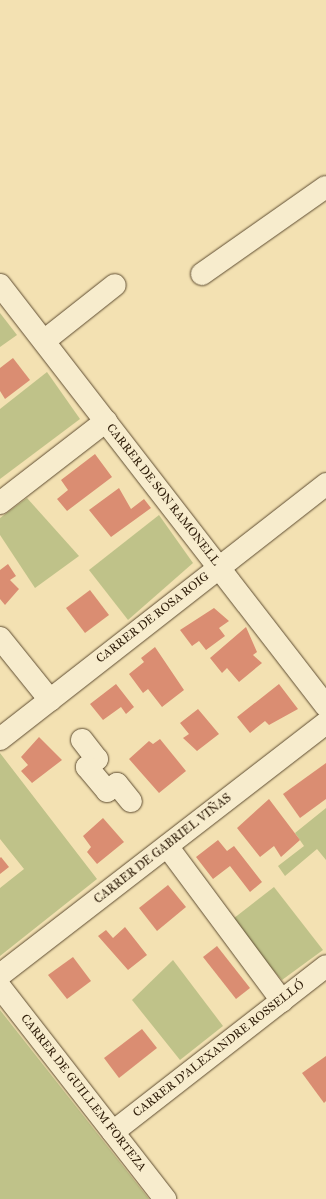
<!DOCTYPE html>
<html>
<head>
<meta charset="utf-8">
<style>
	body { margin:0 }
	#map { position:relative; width:326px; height:1199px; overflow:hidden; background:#f3e1b2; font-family:"IM FELL Great Primer",serif }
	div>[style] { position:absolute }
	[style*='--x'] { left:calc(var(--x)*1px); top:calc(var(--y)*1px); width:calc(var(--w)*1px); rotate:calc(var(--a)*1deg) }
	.green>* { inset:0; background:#bfc289 }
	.building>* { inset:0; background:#da8d72 }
	.roads { filter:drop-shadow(0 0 1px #5e4c31) drop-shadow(0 0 1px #5e4c31) }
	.minor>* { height:22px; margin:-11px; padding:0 11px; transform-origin:11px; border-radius:11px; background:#f7eccd }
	span { translate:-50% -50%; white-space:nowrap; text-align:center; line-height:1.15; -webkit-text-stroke:3px #f7eccd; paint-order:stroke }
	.street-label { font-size:12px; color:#2c1a06 }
</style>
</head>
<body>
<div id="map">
	<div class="green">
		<i style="clip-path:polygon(0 313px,17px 335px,0 347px)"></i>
		<i style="clip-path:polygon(47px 372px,80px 419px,0 479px,0 409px)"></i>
		<i style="clip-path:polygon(27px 498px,79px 556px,35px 588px,0 535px,0 518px)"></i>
		<i style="clip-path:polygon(159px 515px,193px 563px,128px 620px,89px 570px)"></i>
		<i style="clip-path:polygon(0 753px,97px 879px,0 956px,0 888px,24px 869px,0 839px)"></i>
		<i style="clip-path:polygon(326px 808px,326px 860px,317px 849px,285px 876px,278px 866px,304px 846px,295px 833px)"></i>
		<i style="clip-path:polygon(274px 887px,323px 950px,282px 980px,229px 922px)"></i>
		<i style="clip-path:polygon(173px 960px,223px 1026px,180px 1060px,132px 1000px)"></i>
		<i style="clip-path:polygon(0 1010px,149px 1199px,0 1199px)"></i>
	</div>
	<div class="building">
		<i style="clip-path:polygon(13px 358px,30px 380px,5px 399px,0 391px,0 368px)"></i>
		<i style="clip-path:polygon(95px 454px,112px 477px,67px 511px,57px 499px,68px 490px,61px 480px)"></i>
		<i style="clip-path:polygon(119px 488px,131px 509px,144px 499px,151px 508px,111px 537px,89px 510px)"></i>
		<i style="clip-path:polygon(8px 564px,16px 576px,10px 580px,19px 589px,5px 605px,0 599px,0 570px)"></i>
		<i style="clip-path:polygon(90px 590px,109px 615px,85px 633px,66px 608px)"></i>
		<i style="clip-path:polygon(214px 608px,229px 621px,219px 628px,225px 636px,206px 650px,199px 641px,192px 646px,180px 630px)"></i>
		<i style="clip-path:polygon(246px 627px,257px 652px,253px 655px,262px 663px,239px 682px,227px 668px,222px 673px,210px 658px)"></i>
		<i style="clip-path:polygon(155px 647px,184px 690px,162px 707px,148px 689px,143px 693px,129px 674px,144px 662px,141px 658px)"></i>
		<i style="clip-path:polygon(116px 684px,134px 707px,126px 714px,121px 707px,103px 720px,90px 704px)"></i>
		<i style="clip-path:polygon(279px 684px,298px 709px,269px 725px,265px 721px,250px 733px,237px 717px)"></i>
		<i style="clip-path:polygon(198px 709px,219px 734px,197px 751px,183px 738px,189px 734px,180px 723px)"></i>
		<i style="clip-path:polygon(39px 737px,62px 760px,32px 783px,21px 771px,28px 765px,21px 757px)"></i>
		<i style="clip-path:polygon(160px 739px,186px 771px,159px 793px,129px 759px,149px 741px,153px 744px)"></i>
		<i style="clip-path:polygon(326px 763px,326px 799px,300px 818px,283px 794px)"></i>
		<i style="clip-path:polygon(269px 799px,300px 840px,281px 857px,274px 846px,260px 857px,237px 828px)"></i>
		<i style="clip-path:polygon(103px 818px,124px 842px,97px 864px,87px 852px,91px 847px,83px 836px)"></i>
		<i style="clip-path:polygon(218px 840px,227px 851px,234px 846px,262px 882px,250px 892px,230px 866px,213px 879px,196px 857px)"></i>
		<i style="clip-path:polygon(1px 857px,9px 867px,0 874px,0 858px)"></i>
		<i style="clip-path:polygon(168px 885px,186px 907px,157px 931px,139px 908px)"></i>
		<i style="clip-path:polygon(125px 927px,147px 955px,128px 970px,98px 936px,106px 930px,113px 938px)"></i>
		<i style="clip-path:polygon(217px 946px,250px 988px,236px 999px,203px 957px)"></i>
		<i style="clip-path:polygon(73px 957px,91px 981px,67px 999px,48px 975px)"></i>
		<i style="clip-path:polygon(142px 1029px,157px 1048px,119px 1078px,104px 1058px)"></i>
		<i style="clip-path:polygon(326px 1056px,326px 1101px,324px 1103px,302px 1073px)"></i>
	</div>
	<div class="roads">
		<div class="minor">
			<i style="--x:202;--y:274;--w:151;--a:-35.1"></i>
			<i style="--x:0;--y:285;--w:532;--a:52.25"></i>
			<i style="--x:44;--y:341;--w:90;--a:-38.3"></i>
			<i style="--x:0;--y:503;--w:134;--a:-37.7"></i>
			<i style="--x:0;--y:638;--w:80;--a:51.1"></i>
			<i style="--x:0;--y:739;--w:414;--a:-38"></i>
			<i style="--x:82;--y:740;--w:24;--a:52"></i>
			<i style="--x:97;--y:759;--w:13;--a:141"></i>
			<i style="--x:87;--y:767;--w:31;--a:50"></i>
			<i style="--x:107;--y:791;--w:12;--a:-35"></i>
			<i style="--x:117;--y:784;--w:22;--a:51"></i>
			<i style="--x:167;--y:846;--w:193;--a:53.4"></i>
			<i style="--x:0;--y:975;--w:412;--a:-37.7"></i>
			<i style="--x:0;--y:987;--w:269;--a:52.1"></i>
			<i style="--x:113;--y:1132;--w:270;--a:-37.9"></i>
		</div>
	</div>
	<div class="street-label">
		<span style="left:163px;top:495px;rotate:52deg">CARRER DE SON RAMONELL</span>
		<span style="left:153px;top:618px;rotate:-38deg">CARRER DE ROSA ROIG</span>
		<span style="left:163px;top:849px;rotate:-38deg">CARRER DE GABRIEL VIÑAS</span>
		<span style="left:219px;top:1049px;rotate:-38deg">CARRER D'ALEXANDRE ROSSELLÓ</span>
		<span style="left:83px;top:1093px;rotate:52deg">CARRER DE GUILLEM FORTEZA</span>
	</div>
</div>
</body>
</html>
